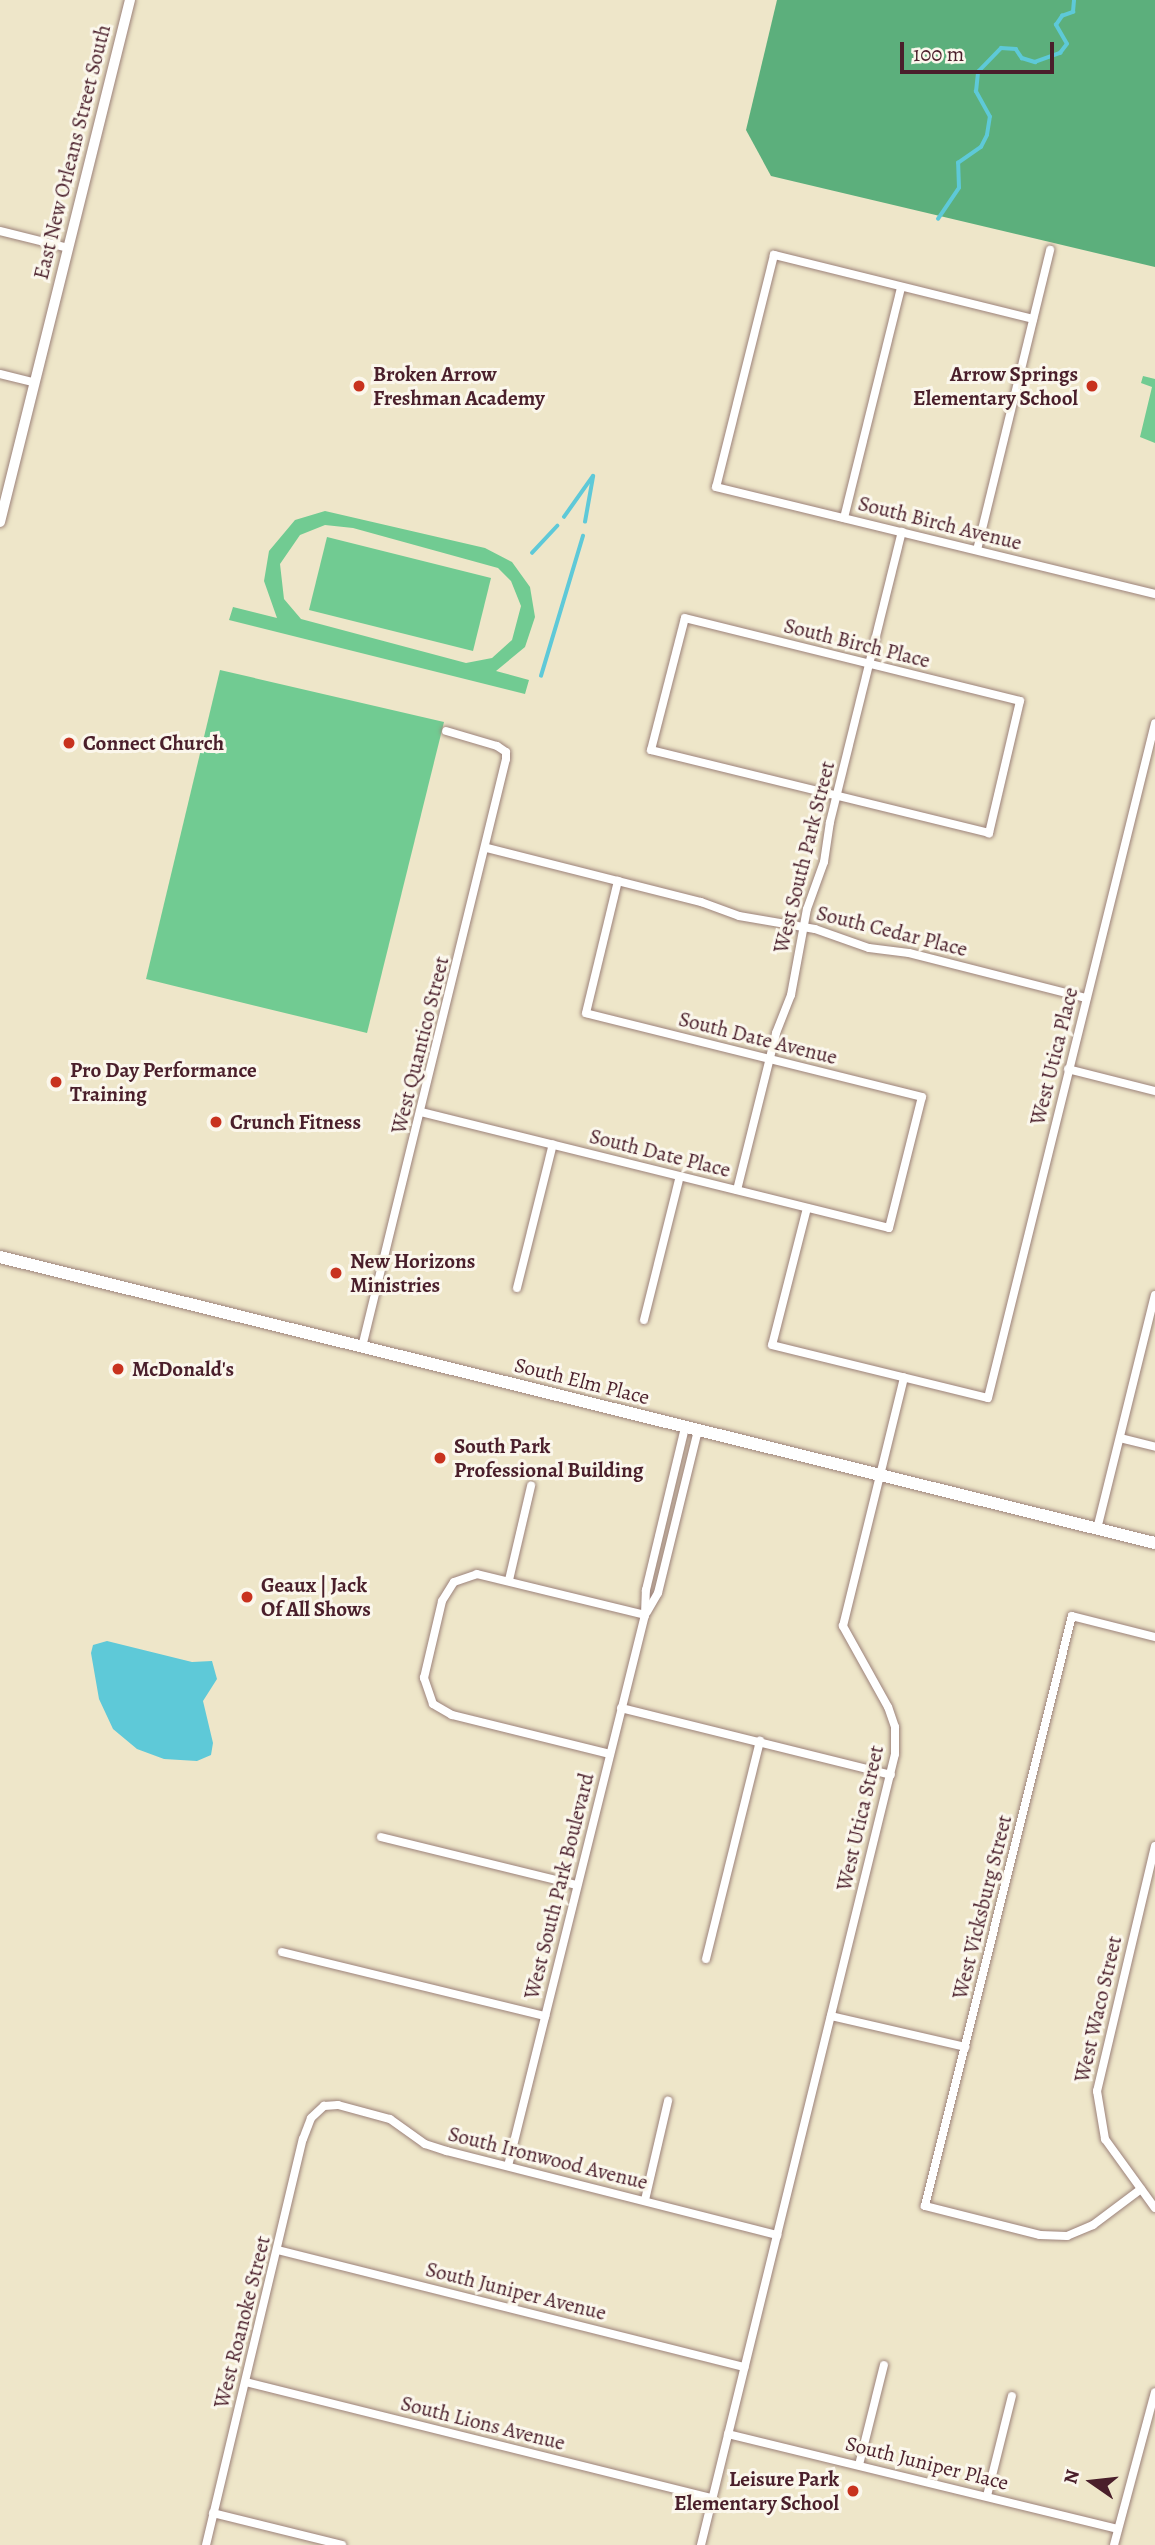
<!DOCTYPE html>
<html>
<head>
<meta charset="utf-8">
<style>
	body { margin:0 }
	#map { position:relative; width:1155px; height:2545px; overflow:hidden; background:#eee6c9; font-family:Alegreya,serif }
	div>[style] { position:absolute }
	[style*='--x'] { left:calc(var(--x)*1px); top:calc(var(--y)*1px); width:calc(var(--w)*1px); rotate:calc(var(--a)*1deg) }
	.green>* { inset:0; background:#71cb92 }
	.forest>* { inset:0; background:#5caf7c }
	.water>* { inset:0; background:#5ec9d8 }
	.stream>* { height:3.5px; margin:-1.75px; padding:0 1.75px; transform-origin:1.75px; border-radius:1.75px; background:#5ec9d8 }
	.roads { filter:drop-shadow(0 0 2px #9c827a) drop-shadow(0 0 2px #9c827a) }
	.street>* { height:8px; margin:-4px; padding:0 4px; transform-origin:4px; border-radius:4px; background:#fff }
	.secondary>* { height:10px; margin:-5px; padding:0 5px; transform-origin:5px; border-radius:5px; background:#fff }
	.primary>* { height:12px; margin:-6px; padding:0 6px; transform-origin:6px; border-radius:6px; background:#fff }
	.dots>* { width:19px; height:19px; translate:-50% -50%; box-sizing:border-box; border:4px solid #fbf7ec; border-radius:50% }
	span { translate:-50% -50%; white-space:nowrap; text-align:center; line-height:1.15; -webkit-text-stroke:6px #fbf7ec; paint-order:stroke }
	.street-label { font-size:21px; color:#4a1f2b }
	.poi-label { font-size:21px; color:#4a1f2b; font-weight:700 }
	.left { translate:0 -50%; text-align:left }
	.right { translate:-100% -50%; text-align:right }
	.north { position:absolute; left:1057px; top:2447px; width:70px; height:70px; -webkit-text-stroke:5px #fbf7ec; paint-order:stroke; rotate:284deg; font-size:19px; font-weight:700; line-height:28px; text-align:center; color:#4a1f2b }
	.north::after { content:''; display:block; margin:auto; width:24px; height:32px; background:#4a1f2b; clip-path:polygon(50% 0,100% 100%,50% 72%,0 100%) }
	.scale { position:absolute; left:900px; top:42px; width:154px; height:32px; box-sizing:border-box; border:4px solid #4a1f2b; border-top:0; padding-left:9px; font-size:21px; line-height:24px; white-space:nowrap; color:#4a1f2b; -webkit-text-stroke:5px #fbf7ec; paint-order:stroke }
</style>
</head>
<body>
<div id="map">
	<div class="green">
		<i style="clip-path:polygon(1143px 376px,1155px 379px,1155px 443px,1140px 437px,1152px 387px,1141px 383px)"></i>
		<i style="clip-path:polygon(evenodd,325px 511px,485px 548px,512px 562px,530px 587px,535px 617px,525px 647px,496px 671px,529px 680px,525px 694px,229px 620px,233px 607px,277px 618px,264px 581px,269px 551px,295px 520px,325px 511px,325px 525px,353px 528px,498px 568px,511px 581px,521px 606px,512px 640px,492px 658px,466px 663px,301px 619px,284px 599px,280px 564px,300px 535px,325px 525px)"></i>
		<i style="clip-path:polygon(327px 537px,491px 578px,473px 651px,309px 610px)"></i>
		<i style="clip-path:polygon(220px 670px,444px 722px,367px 1033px,146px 979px)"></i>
	</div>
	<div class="forest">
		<i style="clip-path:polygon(777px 0,1155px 0,1155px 267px,771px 176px,746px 130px)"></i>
	</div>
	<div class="water">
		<i style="clip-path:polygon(107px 1641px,192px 1662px,212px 1661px,217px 1679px,203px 1701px,213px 1743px,211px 1755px,197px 1761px,164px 1759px,137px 1749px,113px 1729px,99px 1699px,91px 1653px,93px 1645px)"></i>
	</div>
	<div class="stream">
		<i style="--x:938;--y:219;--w:37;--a:-56"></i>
		<i style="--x:959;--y:188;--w:25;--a:-92"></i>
		<i style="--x:958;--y:163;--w:28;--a:-35"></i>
		<i style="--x:981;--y:147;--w:13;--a:-63"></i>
		<i style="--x:987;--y:135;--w:18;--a:-81"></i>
		<i style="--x:990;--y:117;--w:29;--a:-119"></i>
		<i style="--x:976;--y:92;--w:20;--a:-84"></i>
		<i style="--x:978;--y:72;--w:33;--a:-46"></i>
		<i style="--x:1001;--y:48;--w:15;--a:4"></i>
		<i style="--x:1016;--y:49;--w:11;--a:56"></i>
		<i style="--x:1022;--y:58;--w:14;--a:17"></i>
		<i style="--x:1035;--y:62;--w:27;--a:-20"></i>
		<i style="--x:1060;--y:53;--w:11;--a:-52"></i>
		<i style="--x:1067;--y:44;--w:22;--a:-120"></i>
		<i style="--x:1056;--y:25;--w:11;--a:-56"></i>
		<i style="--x:1062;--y:16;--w:12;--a:-20"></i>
		<i style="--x:1073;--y:12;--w:12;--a:-85"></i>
		<i style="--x:564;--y:517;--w:50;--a:-54.7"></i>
		<i style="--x:585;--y:522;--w:46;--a:-79.9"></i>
		<i style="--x:532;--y:553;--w:37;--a:-47"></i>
		<i style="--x:541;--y:676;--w:146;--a:-73.3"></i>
	</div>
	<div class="roads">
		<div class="street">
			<i style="--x:0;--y:231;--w:70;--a:14"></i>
			<i style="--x:1033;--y:319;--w:267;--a:-166.1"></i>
			<i style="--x:774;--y:255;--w:239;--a:104"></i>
			<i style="--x:716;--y:487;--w:452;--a:13.7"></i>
			<i style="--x:0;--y:374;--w:36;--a:14"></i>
			<i style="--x:844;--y:518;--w:238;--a:-76.1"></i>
			<i style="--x:977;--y:550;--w:309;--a:-76.3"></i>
			<i style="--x:685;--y:618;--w:345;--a:13.9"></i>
			<i style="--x:1020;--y:701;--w:136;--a:103.2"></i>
			<i style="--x:989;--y:833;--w:348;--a:-166.2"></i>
			<i style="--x:651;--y:750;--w:136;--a:-75.6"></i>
			<i style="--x:487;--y:848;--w:221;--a:14.2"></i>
			<i style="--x:701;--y:902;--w:40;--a:20.2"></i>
			<i style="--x:739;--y:916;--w:77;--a:9.7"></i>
			<i style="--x:815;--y:929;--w:57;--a:19.4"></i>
			<i style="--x:869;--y:948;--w:40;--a:7.1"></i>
			<i style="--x:909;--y:953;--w:183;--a:14.3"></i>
			<i style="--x:1068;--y:1069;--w:90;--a:14.2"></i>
			<i style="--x:421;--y:1112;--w:482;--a:13.9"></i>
			<i style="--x:889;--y:1228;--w:135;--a:-75.9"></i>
			<i style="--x:922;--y:1097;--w:346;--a:-166"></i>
			<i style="--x:586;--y:1013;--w:136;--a:-76.4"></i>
			<i style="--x:737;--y:1190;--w:162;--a:-76"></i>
			<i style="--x:776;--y:1033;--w:41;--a:-68.5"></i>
			<i style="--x:791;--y:995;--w:87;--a:-79.5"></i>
			<i style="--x:807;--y:909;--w:50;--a:-70.1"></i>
			<i style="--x:824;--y:862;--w:40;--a:-81.5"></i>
			<i style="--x:830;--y:822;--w:299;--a:-76.1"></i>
			<i style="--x:807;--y:1208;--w:141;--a:104.3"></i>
			<i style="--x:772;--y:1345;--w:222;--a:13.8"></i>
			<i style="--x:988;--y:1398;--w:695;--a:-76.1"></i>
			<i style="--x:517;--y:1288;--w:148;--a:-76"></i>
			<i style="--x:644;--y:1320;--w:148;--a:-76"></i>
			<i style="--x:362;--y:1347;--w:605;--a:-76.24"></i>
			<i style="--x:506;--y:759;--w:7;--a:-90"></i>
			<i style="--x:506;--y:752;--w:11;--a:-146"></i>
			<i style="--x:497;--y:746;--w:53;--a:-163.6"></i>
			<i style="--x:1120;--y:1438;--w:36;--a:14"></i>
			<i style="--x:1097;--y:1529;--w:241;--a:-76.1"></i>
			<i style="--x:509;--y:1580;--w:97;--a:-76.8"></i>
			<i style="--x:647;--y:1612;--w:22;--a:-60"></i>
			<i style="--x:658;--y:1593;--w:168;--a:-76.2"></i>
			<i style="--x:621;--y:1708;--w:278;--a:13.9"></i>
			<i style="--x:610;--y:1754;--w:163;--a:-166.1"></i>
			<i style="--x:452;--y:1715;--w:22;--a:-150"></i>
			<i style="--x:433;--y:1704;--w:28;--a:-109"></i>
			<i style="--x:424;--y:1678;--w:79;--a:-76.8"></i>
			<i style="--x:442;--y:1601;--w:22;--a:-58"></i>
			<i style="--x:454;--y:1582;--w:24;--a:-19"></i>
			<i style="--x:477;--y:1574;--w:173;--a:13.7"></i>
			<i style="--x:381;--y:1837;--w:202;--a:13.8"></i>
			<i style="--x:1155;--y:1846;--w:252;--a:103.3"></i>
			<i style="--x:1097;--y:2091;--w:49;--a:80.5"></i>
			<i style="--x:1105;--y:2139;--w:85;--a:54.1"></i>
			<i style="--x:282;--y:1952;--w:271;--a:13.7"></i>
			<i style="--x:706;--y:1959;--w:225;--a:-76.1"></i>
			<i style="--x:831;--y:2016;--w:138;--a:13"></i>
			<i style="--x:508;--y:2166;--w:568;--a:-76.04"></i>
			<i style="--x:645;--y:1615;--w:25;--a:-88"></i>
			<i style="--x:646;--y:1590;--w:168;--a:-76.5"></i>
			<i style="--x:1141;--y:2189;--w:60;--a:143.1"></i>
			<i style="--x:1093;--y:2225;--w:28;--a:157"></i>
			<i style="--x:1067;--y:2236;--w:27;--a:-178"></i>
			<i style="--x:1040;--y:2235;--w:119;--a:-165.8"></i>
			<i style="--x:925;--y:2206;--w:608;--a:-76.01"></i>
			<i style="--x:1072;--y:1616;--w:86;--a:14.2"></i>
			<i style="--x:645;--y:2200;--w:102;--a:-76.9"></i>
			<i style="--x:278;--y:2250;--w:481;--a:14.1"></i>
			<i style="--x:246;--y:2382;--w:480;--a:14"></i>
			<i style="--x:728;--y:2434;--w:401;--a:13.7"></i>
			<i style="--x:859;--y:2465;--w:103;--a:-76"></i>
			<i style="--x:987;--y:2496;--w:103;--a:-76"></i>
			<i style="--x:213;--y:2513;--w:133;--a:13.9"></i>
			<i style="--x:206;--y:2545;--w:417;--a:-76.6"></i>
			<i style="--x:303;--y:2139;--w:22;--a:-69"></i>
			<i style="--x:311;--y:2118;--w:18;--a:-43"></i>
			<i style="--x:324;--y:2106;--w:14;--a:-4"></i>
			<i style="--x:338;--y:2105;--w:54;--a:15.1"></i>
			<i style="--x:390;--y:2119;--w:43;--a:35.5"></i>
			<i style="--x:425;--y:2144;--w:23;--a:18"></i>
			<i style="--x:447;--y:2151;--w:341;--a:14.3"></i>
			<i style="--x:701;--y:2545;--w:814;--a:-76.22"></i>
			<i style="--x:895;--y:1754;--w:27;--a:-90"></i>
			<i style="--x:895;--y:1727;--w:21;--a:-109"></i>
			<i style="--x:888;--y:1707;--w:93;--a:-119.1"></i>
			<i style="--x:843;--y:1626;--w:256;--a:-76.2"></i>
			<i style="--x:1114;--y:2545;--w:158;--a:-75"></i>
		</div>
		<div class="secondary">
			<i style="--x:0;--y:522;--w:538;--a:-76.02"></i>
		</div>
		<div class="primary">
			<i style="--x:0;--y:1257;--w:1190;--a:13.91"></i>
		</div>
	</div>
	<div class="dots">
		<i style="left:359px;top:386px;background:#c8321e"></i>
		<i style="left:1092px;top:386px;background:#c8321e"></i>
		<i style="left:69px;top:743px;background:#c8321e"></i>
		<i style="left:56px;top:1082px;background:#c8321e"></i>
		<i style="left:216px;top:1122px;background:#c8321e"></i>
		<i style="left:336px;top:1273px;background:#c8321e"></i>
		<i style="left:118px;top:1369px;background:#c8321e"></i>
		<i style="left:440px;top:1458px;background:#c8321e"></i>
		<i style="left:247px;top:1597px;background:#c8321e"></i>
		<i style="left:853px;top:2491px;background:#c8321e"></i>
	</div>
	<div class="street-label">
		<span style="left:72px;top:152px;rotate:-76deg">East New Orleans Street South</span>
		<span style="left:940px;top:523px;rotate:14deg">South Birch Avenue</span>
		<span style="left:857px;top:643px;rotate:14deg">South Birch Place</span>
		<span style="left:804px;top:857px;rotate:-76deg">West South Park Street</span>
		<span style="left:892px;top:931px;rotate:14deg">South Cedar Place</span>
		<span style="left:758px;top:1038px;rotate:14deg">South Date Avenue</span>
		<span style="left:420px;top:1045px;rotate:-76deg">West Quantico Street</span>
		<span style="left:1054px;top:1056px;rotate:-76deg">West Utica Place</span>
		<span style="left:660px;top:1153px;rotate:14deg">South Date Place</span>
		<span style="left:582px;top:1381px;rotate:14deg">South Elm Place</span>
		<span style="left:860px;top:1818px;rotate:-77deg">West Utica Street</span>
		<span style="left:559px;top:1886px;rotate:-76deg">West South Park Boulevard</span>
		<span style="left:982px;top:1907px;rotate:-76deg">West Vicksburg Street</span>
		<span style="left:1098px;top:2009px;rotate:-77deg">West Waco Street</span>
		<span style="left:548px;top:2158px;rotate:14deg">South Ironwood Avenue</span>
		<span style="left:516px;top:2291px;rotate:14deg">South Juniper Avenue</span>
		<span style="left:242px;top:2322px;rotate:-76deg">West Roanoke Street</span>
		<span style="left:483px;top:2423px;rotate:14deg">South Lions Avenue</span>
		<span style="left:927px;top:2463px;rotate:14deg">South Juniper Place</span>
	</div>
	<div class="poi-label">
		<span class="left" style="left:373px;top:386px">Broken Arrow<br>Freshman Academy</span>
		<span class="right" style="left:1078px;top:386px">Arrow Springs<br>Elementary School</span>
		<span class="left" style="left:83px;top:743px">Connect Church</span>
		<span class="left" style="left:70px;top:1082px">Pro Day Performance<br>Training</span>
		<span class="left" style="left:230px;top:1122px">Crunch Fitness</span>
		<span class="left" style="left:350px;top:1273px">New Horizons<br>Ministries</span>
		<span class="left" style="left:132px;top:1369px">McDonald's</span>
		<span class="left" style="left:454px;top:1458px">South Park<br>Professional Building</span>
		<span class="left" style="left:261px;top:1597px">Geaux | Jack<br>Of All Shows</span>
		<span class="right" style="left:839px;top:2491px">Leisure Park<br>Elementary School</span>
	</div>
	<div class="north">N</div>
	<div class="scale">100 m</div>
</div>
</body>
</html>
